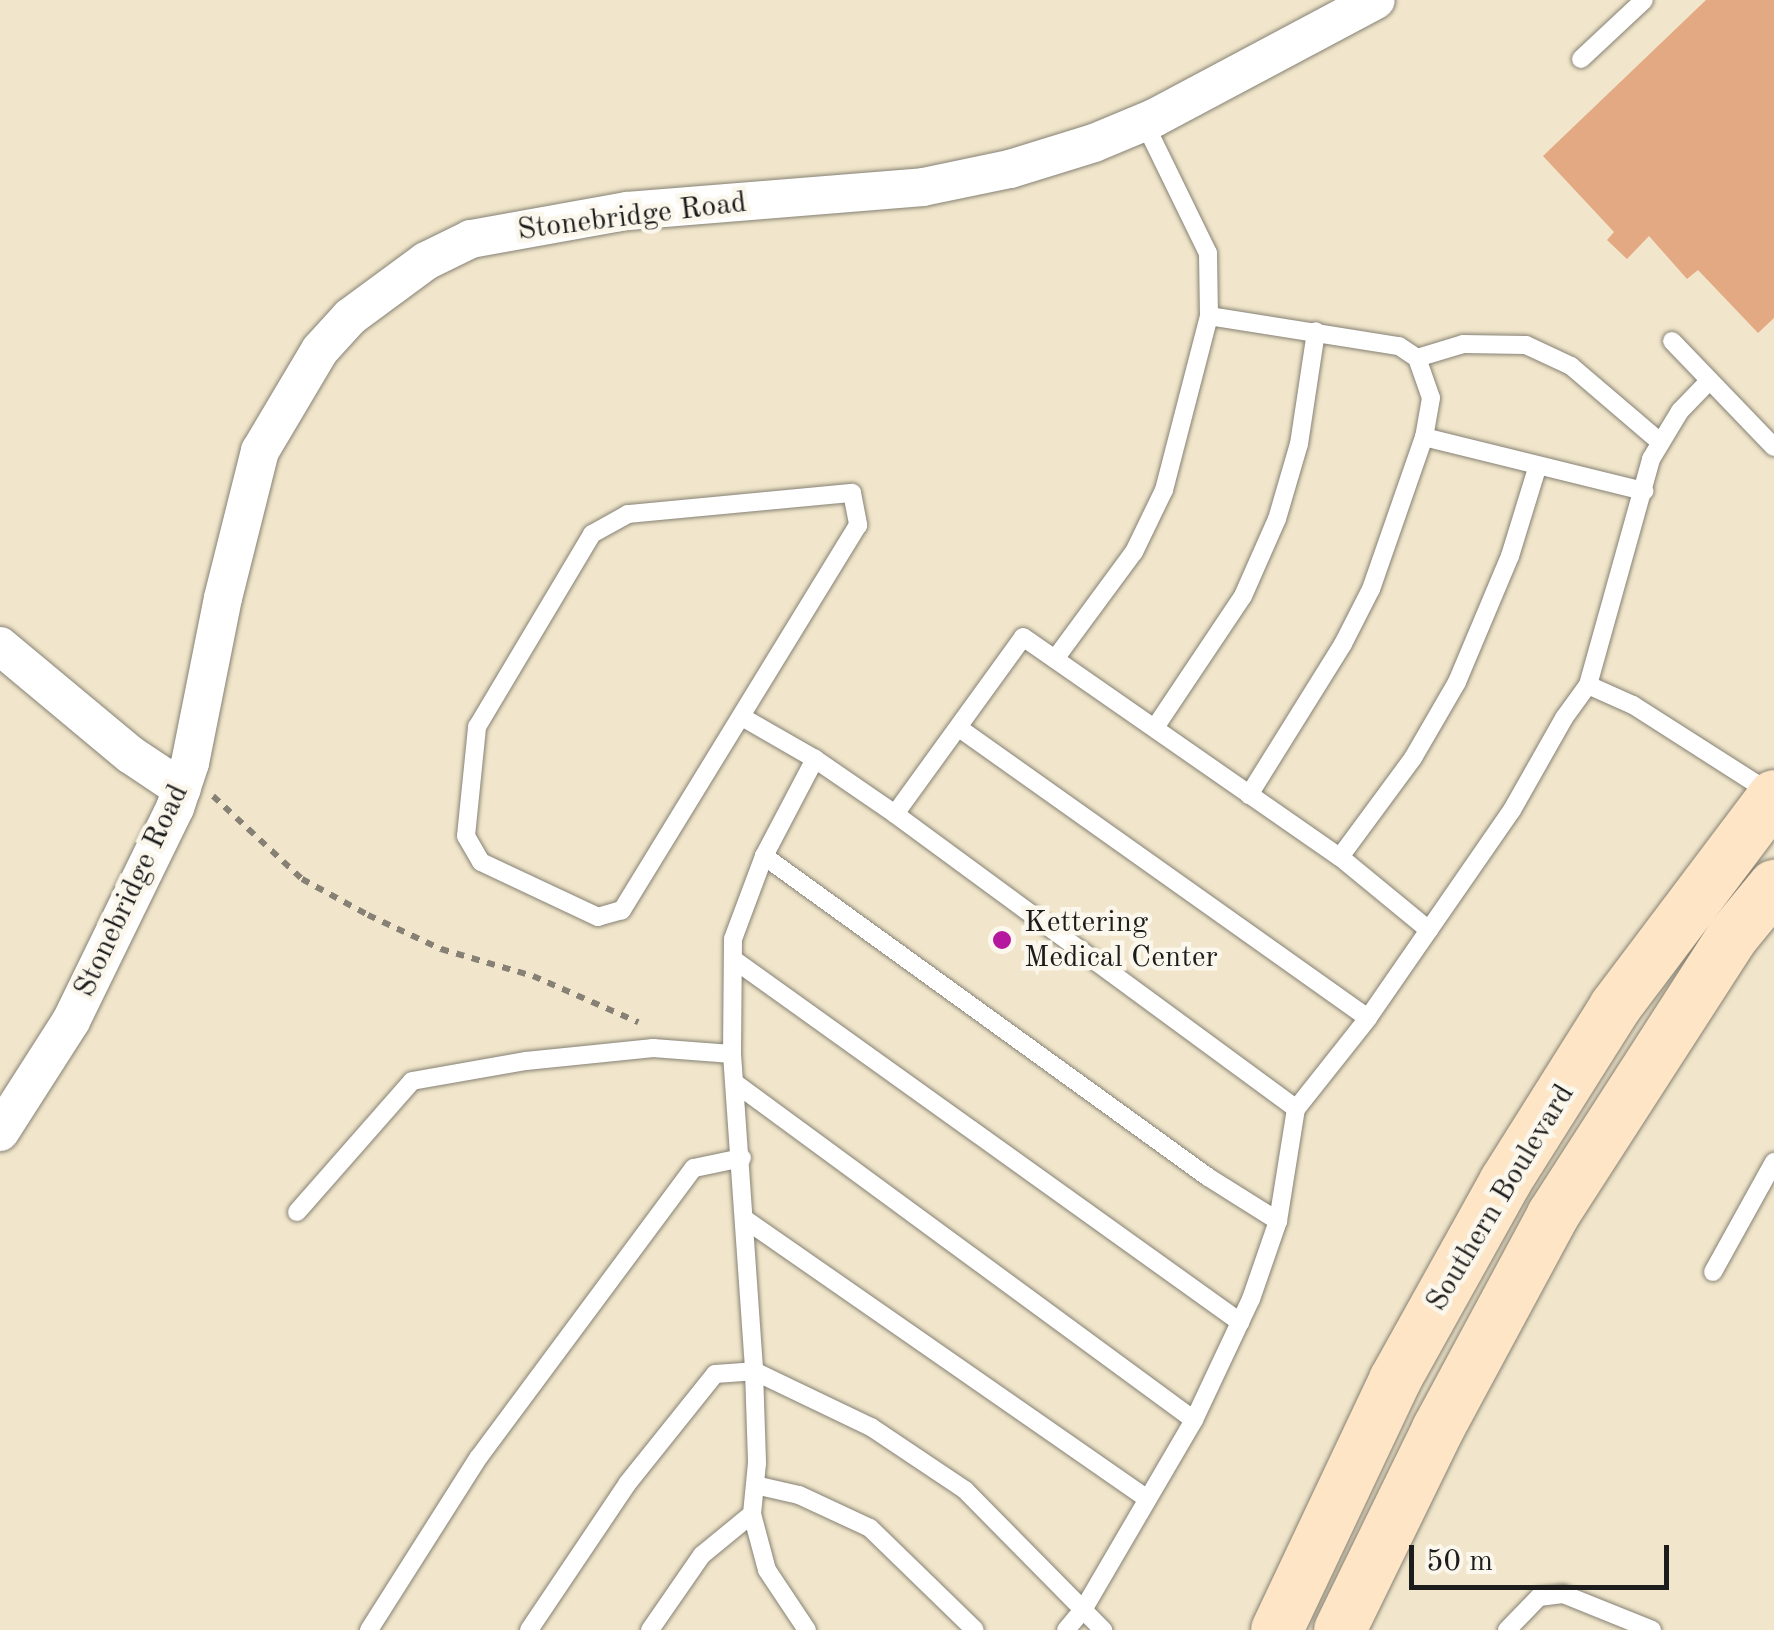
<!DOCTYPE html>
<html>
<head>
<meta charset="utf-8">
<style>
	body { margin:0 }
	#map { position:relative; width:1774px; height:1630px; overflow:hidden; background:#f1e6cb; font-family:"Old Standard TT",serif }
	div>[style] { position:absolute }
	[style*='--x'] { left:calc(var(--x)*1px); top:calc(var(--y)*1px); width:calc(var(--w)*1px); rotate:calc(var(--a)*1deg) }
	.building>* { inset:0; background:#e2a982 }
	.path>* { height:6px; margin-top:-3px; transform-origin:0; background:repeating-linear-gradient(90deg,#868174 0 8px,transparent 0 16px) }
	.roads { filter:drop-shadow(0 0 2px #868174) drop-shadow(0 0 2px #868174) }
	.lane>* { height:18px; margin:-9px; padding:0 9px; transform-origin:9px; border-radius:9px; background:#fff }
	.street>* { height:38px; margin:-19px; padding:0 19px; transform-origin:19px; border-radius:19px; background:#fff }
	.secondary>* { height:52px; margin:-26px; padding:0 26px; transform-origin:26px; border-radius:26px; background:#fde5c5 }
	.dots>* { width:28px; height:28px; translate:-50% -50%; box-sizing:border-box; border:5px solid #fbf7ec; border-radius:50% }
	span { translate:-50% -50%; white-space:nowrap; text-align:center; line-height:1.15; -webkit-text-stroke:9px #fbf7ec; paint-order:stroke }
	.street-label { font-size:30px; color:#1c1c1c }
	.poi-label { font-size:30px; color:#1c1c1c }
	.left { translate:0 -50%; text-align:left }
	.scale { position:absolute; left:1409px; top:1545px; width:260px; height:45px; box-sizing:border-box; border:5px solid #1c1c1c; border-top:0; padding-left:12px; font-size:30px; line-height:35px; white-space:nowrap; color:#1c1c1c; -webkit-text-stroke:8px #fbf7ec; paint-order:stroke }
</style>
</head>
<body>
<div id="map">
	<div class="building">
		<i style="clip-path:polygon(1706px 0,1774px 0,1774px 318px,1758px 333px,1698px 270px,1687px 279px,1649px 236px,1627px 259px,1607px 240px,1614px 232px,1543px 156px)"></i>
	</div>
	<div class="path">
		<i style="--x:213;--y:796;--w:122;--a:43"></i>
		<i style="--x:302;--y:879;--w:75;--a:28.6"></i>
		<i style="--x:368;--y:915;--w:81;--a:25"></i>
		<i style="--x:441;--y:949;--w:96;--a:16.4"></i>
		<i style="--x:533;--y:976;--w:115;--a:23.7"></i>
	</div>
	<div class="roads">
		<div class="lane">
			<i style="--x:1581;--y:59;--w:86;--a:-43.1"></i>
			<i style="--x:1144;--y:122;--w:146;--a:64"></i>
			<i style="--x:1208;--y:253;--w:63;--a:89.1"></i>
			<i style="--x:1672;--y:341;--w:147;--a:46.1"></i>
			<i style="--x:1417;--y:358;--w:48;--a:-16.9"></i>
			<i style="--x:1463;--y:344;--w:63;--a:0.9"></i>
			<i style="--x:1526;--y:345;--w:50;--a:25"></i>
			<i style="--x:1571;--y:366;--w:118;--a:40.5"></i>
			<i style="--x:1424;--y:437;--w:227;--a:13.8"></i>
			<i style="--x:852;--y:493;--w:33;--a:79"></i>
			<i style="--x:858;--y:525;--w:452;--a:121.5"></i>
			<i style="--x:622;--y:910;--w:25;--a:164"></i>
			<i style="--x:598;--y:917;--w:129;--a:-154.8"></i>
			<i style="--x:481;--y:862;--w:30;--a:-120"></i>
			<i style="--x:466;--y:836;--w:110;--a:-84.2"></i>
			<i style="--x:477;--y:727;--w:225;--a:-59.2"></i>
			<i style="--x:592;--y:534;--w:41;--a:-29.1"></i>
			<i style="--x:628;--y:514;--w:225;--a:-5.4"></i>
			<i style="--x:1055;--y:659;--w:133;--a:-53.6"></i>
			<i style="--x:1134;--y:552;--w:69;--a:-64.2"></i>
			<i style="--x:1164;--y:490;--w:180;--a:-75.5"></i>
			<i style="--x:1209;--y:316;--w:192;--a:9"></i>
			<i style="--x:1399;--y:346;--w:22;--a:34"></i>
			<i style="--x:1417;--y:358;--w:42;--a:70.7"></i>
			<i style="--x:1431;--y:398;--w:40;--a:100"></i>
			<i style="--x:1424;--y:437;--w:161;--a:109.2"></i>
			<i style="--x:1371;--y:589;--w:62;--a:117"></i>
			<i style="--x:1343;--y:644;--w:178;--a:121.9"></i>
			<i style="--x:1588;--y:685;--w:49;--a:24"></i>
			<i style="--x:1633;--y:705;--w:165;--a:32.6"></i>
			<i style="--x:742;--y:717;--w:84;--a:29.9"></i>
			<i style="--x:815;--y:759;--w:97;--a:34.5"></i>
			<i style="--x:895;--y:814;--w:498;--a:36.3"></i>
			<i style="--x:1156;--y:726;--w:156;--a:-56.2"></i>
			<i style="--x:1243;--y:596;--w:84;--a:-66.2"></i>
			<i style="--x:1277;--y:519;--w:78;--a:-73.7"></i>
			<i style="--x:1299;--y:444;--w:114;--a:-81.4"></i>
			<i style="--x:959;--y:728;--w:501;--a:35.34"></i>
			<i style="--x:895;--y:814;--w:218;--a:-54.1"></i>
			<i style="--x:1023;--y:637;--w:386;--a:34.8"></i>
			<i style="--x:1340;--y:857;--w:115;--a:39.4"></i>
			<i style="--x:764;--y:856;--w:548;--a:35.87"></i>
			<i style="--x:1208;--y:1177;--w:83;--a:32.2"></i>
			<i style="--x:1278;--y:1221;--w:113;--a:-80.9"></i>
			<i style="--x:1296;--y:1109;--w:116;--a:-51.6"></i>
			<i style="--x:1368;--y:1018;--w:253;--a:-55.3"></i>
			<i style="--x:1512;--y:810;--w:106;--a:-60.5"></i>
			<i style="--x:1564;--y:718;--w:41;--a:-54"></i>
			<i style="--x:1588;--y:685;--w:235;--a:-74.4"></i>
			<i style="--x:1651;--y:459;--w:56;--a:-58.9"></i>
			<i style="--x:1680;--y:411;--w:40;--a:-46"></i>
			<i style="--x:1340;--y:857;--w:123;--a:-53.6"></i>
			<i style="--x:1413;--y:758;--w:88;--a:-59.9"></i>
			<i style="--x:1457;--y:682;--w:137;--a:-67.2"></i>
			<i style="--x:1510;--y:556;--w:92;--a:-72.9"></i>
			<i style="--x:733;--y:959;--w:624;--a:35.6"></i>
			<i style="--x:732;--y:1054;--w:115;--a:-89.5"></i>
			<i style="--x:733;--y:939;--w:89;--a:-69.5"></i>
			<i style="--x:764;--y:856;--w:110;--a:-62.3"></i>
			<i style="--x:735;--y:1083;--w:569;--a:36.29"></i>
			<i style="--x:297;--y:1212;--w:174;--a:-48.7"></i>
			<i style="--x:412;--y:1081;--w:116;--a:-10"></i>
			<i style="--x:526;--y:1061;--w:128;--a:-5.8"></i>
			<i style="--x:653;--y:1048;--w:79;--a:4.3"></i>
			<i style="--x:732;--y:1054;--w:318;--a:86"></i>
			<i style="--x:754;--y:1371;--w:130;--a:25.6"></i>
			<i style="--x:871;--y:1427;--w:113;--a:33.8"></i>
			<i style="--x:965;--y:1490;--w:197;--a:45.4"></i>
			<i style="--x:746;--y:1220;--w:487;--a:34.8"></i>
			<i style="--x:1713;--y:1272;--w:126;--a:-61"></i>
			<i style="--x:755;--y:1485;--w:45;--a:12.8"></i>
			<i style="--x:799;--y:1495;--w:78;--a:24.9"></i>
			<i style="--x:870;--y:1528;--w:146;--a:44.2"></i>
			<i style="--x:369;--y:1630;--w:205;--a:-57.6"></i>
			<i style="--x:479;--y:1457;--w:360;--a:-53.4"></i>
			<i style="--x:694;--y:1168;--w:49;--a:-11.8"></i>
			<i style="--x:529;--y:1630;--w:176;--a:-56.1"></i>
			<i style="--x:627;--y:1484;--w:141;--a:-51.3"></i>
			<i style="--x:715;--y:1374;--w:39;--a:-4"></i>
			<i style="--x:754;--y:1371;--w:92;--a:88.1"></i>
			<i style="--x:757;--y:1463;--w:51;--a:95.6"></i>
			<i style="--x:752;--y:1514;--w:58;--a:75"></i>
			<i style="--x:767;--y:1570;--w:72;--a:56.3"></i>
			<i style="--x:650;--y:1630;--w:91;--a:-55.3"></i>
			<i style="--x:702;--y:1555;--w:65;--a:-39.4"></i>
			<i style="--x:1066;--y:1630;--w:26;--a:-50"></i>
			<i style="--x:1083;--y:1610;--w:220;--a:-59.7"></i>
			<i style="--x:1194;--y:1420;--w:134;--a:-64.8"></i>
			<i style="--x:1251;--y:1299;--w:83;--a:-70.9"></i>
			<i style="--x:1507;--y:1630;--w:46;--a:-45.9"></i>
			<i style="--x:1539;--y:1597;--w:24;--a:-7"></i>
			<i style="--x:1563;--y:1594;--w:96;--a:22"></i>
		</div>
		<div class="street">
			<i style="--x:0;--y:646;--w:170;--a:39.8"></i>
			<i style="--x:131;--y:755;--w:61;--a:33.7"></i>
			<i style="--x:0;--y:1132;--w:132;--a:-57.4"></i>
			<i style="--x:71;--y:1021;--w:237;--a:-64"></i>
			<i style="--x:175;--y:808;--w:47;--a:-71.6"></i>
			<i style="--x:190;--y:763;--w:168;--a:-78.7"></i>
			<i style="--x:223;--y:598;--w:152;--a:-75.9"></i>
			<i style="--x:260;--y:451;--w:117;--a:-59.3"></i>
			<i style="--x:320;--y:350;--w:45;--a:-47.7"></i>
			<i style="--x:350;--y:317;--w:94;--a:-36.4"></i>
			<i style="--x:426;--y:261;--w:50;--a:-26.1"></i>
			<i style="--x:471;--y:239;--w:158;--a:-10.2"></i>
			<i style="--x:627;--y:211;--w:297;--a:-4.6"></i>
			<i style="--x:923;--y:187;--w:89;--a:-11.7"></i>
			<i style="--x:1010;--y:169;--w:88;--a:-17.2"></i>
			<i style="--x:1094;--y:143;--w:65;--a:-22.6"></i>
			<i style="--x:1154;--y:118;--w:251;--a:-28"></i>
		</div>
		<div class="secondary">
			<i style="--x:1277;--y:1630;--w:276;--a:-64.7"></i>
			<i style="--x:1395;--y:1380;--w:227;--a:-60.9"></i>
			<i style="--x:1505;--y:1182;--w:207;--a:-57.8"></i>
			<i style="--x:1615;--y:1007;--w:264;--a:-53"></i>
			<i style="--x:1340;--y:1630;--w:224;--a:-64"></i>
			<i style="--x:1438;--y:1429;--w:243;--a:-61.7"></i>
			<i style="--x:1553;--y:1215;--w:332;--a:-57.2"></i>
			<i style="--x:1733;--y:936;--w:65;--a:-50.6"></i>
		</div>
	</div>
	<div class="dots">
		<i style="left:1002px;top:940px;background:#b5179e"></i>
	</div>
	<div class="street-label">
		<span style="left:632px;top:217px;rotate:-7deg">Stonebridge Road</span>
		<span style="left:132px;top:891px;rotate:-65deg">Stonebridge Road</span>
		<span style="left:1501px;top:1198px;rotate:-59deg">Southern Boulevard</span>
	</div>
	<div class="poi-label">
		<span class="left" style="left:1024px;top:940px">Kettering<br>Medical Center</span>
	</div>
	<div class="scale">50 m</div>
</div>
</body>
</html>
